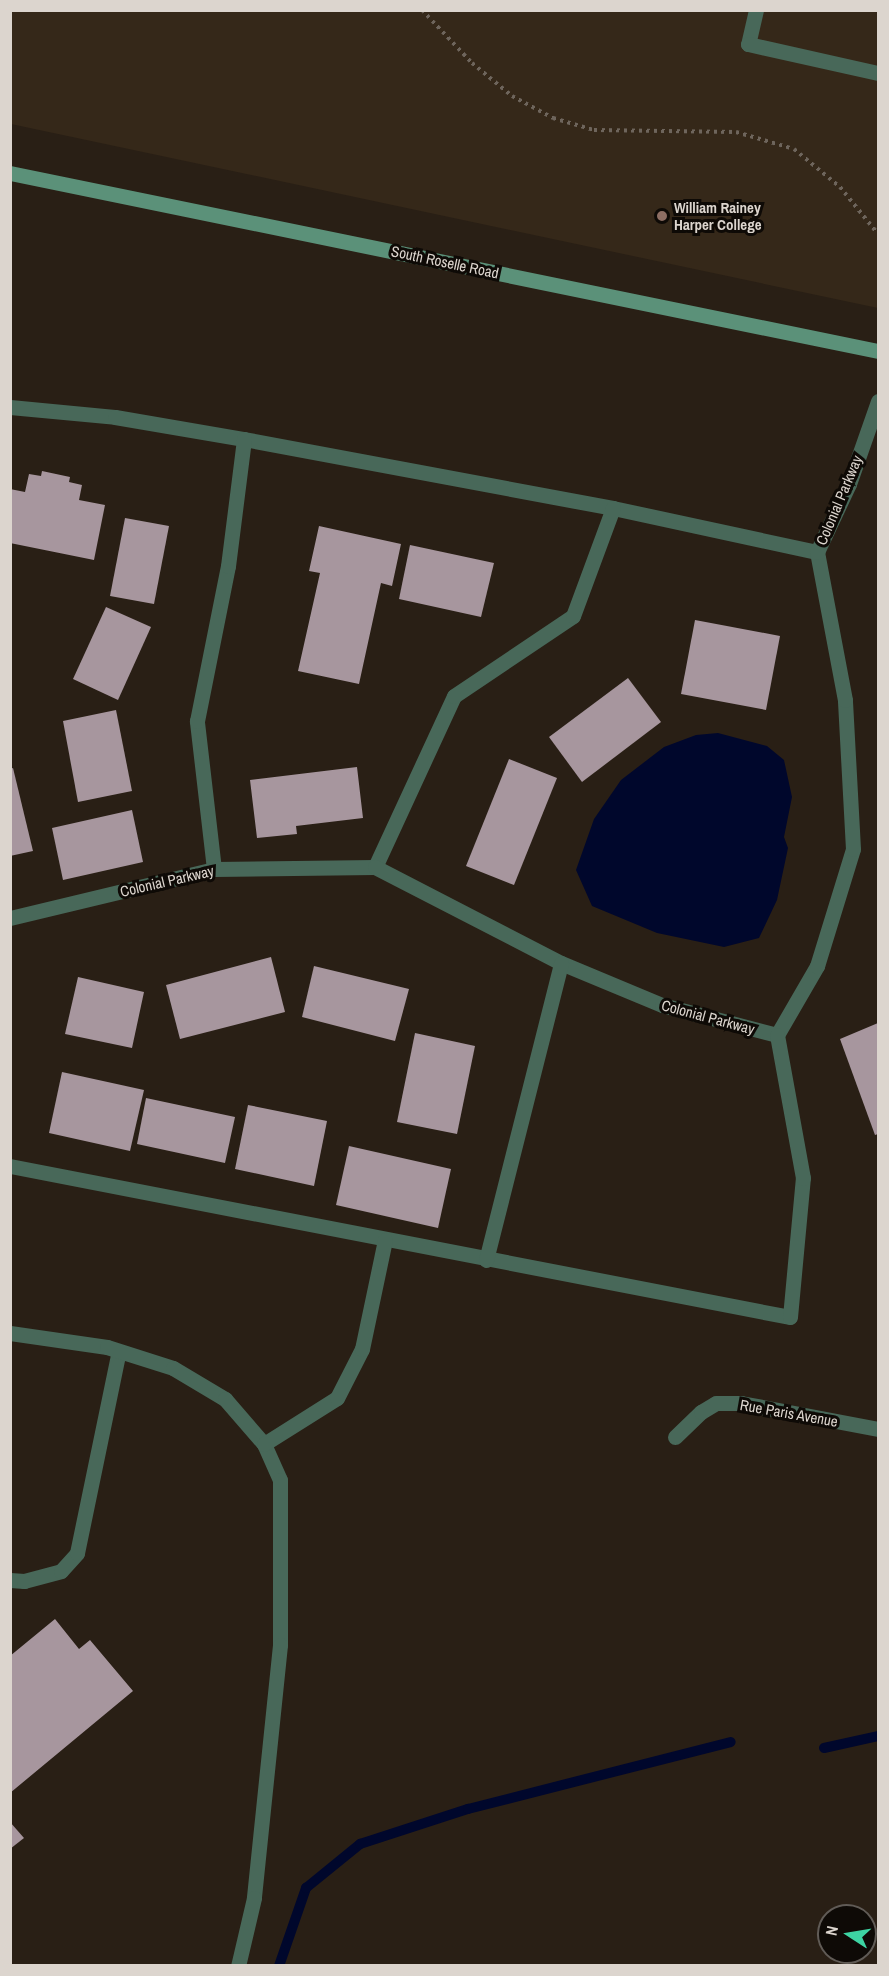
<!DOCTYPE html>
<html>
<head>
<meta charset="utf-8">
<style>
	body { margin:0 }
	#map { position:relative; width:889px; height:1976px; overflow:hidden; background:#291f15; font-family:"Archivo Narrow",sans-serif }
	div>[style] { position:absolute }
	[style*='--x'] { left:calc(var(--x)*1px); top:calc(var(--y)*1px); width:calc(var(--w)*1px); rotate:calc(var(--a)*1deg) }
	.built>* { inset:0; background:#352819 }
	.water>* { inset:0; background:#00072c }
	.stream>* { height:10px; margin:-5px; padding:0 5px; transform-origin:5px; border-radius:5px; background:#00072c }
	.building>* { inset:0; background:#a7969e }
	.path>* { height:4px; margin-top:-2px; transform-origin:0; background:repeating-linear-gradient(90deg,#6e655c 0 3px,transparent 0 7.5px) }
	.lane>* { height:15px; margin:-7.5px; padding:0 7.5px; transform-origin:7.5px; border-radius:7.5px; background:#486859 }
	.street>* { height:15px; margin:-7.5px; padding:0 7.5px; transform-origin:7.5px; border-radius:7.5px; background:#486859 }
	.secondary>* { height:15px; margin:-7.5px; padding:0 7.5px; transform-origin:7.5px; border-radius:7.5px; background:#5b9179 }
	.dots>* { width:16px; height:16px; translate:-50% -50%; box-sizing:border-box; border:3px solid #0e0a06; border-radius:50% }
	span { translate:-50% -50%; white-space:nowrap; text-align:center; line-height:1.15; -webkit-text-stroke:6px #0e0a06; paint-order:stroke }
	.poi-label { font-size:15px; color:#dcd5ce; font-weight:700 }
	.left { translate:0 -50%; text-align:left }
	.street-label { font-size:15px; color:#dcd5ce }
	.frame { position:absolute; inset:0; border:12px solid #dcd5ce; pointer-events:none }
	.north { position:absolute; left:817px; top:1904px; width:60px; height:60px; box-sizing:border-box; background:#0e0a06; border:2px solid #605b56; border-radius:50%; rotate:282deg; font-size:16px; font-weight:700; line-height:24px; text-align:center; color:#dcd5ce }
	.north::after { content:''; display:block; margin:auto; width:21px; height:27px; background:#3dd4a3; clip-path:polygon(50% 0,100% 100%,50% 72%,0 100%) }
</style>
</head>
<body>
<div id="map">
	<div class="built">
		<i style="clip-path:polygon(11px 11px,878px 11px,878px 308px,11px 124px)"></i>
	</div>
	<div class="water">
		<i style="clip-path:polygon(718px 733px,767px 746px,784px 760px,792px 797px,784px 837px,788px 848px,777px 900px,759px 938px,724px 947px,657px 933px,592px 906px,576px 870px,594px 819px,621px 780px,664px 747px,696px 735px)"></i>
	</div>
	<div class="stream">
		<i style="--x:824;--y:1748;--w:55;--a:-12.5"></i>
		<i style="--x:279;--y:1966;--w:83;--a:-70.9"></i>
		<i style="--x:306;--y:1888;--w:70;--a:-39.2"></i>
		<i style="--x:360;--y:1844;--w:114;--a:-18"></i>
		<i style="--x:468;--y:1809;--w:271;--a:-14.3"></i>
	</div>
	<div class="building">
		<i style="clip-path:polygon(42px 471px,70px 477px,69px 482px,82px 485px,79px 500px,105px 505px,94px 560px,10px 543px,10px 489px,25px 492px,29px 474px,41px 476px)"></i>
		<i style="clip-path:polygon(125px 518px,169px 526px,154px 604px,110px 596px)"></i>
		<i style="clip-path:polygon(319px 526px,401px 544px,392px 586px,381px 583px,359px 684px,298px 671px,320px 573px,309px 571px)"></i>
		<i style="clip-path:polygon(410px 545px,494px 563px,481px 617px,399px 599px)"></i>
		<i style="clip-path:polygon(106px 607px,151px 627px,118px 700px,73px 679px)"></i>
		<i style="clip-path:polygon(695px 620px,780px 636px,766px 710px,681px 694px)"></i>
		<i style="clip-path:polygon(628px 678px,661px 722px,582px 782px,549px 737px)"></i>
		<i style="clip-path:polygon(116px 710px,132px 791px,78px 802px,63px 721px)"></i>
		<i style="clip-path:polygon(509px 759px,557px 778px,514px 885px,466px 866px)"></i>
		<i style="clip-path:polygon(357px 767px,363px 818px,296px 826px,297px 834px,257px 838px,250px 780px)"></i>
		<i style="clip-path:polygon(13px 768px,33px 851px,10px 856px,10px 769px)"></i>
		<i style="clip-path:polygon(132px 810px,143px 862px,63px 880px,52px 828px)"></i>
		<i style="clip-path:polygon(271px 957px,285px 1012px,180px 1039px,166px 985px)"></i>
		<i style="clip-path:polygon(314px 966px,409px 989px,395px 1041px,302px 1017px)"></i>
		<i style="clip-path:polygon(78px 977px,144px 992px,132px 1048px,65px 1034px)"></i>
		<i style="clip-path:polygon(878px 1023px,878px 1134px,875px 1135px,840px 1039px)"></i>
		<i style="clip-path:polygon(415px 1033px,475px 1046px,457px 1134px,397px 1122px)"></i>
		<i style="clip-path:polygon(62px 1072px,144px 1090px,130px 1151px,49px 1133px)"></i>
		<i style="clip-path:polygon(146px 1098px,235px 1117px,225px 1163px,137px 1144px)"></i>
		<i style="clip-path:polygon(248px 1105px,327px 1121px,314px 1186px,235px 1169px)"></i>
		<i style="clip-path:polygon(349px 1146px,451px 1169px,438px 1228px,336px 1205px)"></i>
		<i style="clip-path:polygon(55px 1619px,79px 1649px,90px 1640px,133px 1691px,10px 1793px,10px 1656px)"></i>
		<i style="clip-path:polygon(10px 1822px,24px 1838px,10px 1849px)"></i>
	</div>
	<div class="path">
		<i style="--x:422;--y:10;--w:73;--a:46.7"></i>
		<i style="--x:472;--y:63;--w:52;--a:39.5"></i>
		<i style="--x:512;--y:96;--w:47;--a:28.2"></i>
		<i style="--x:553;--y:118;--w:43;--a:16.3"></i>
		<i style="--x:594;--y:130;--w:142;--a:0.8"></i>
		<i style="--x:736;--y:132;--w:60;--a:16.3"></i>
		<i style="--x:794;--y:149;--w:60;--a:39.6"></i>
		<i style="--x:840;--y:187;--w:60;--a:51"></i>
	</div>
	<div class="lane">
		<i style="--x:756;--y:10;--w:35;--a:103"></i>
		<i style="--x:748;--y:44;--w:133;--a:12.6"></i>
		<i style="--x:10;--y:1580;--w:14;--a:4"></i>
		<i style="--x:24;--y:1581;--w:38;--a:-15"></i>
		<i style="--x:61;--y:1571;--w:24;--a:-48"></i>
		<i style="--x:77;--y:1553;--w:206;--a:-78.3"></i>
	</div>
	<div class="street">
		<i style="--x:10;--y:407;--w:105;--a:5.4"></i>
		<i style="--x:115;--y:417;--w:131;--a:9.7"></i>
		<i style="--x:244;--y:439;--w:375;--a:10.6"></i>
		<i style="--x:613;--y:508;--w:209;--a:12.2"></i>
		<i style="--x:375;--y:867;--w:188;--a:-65.2"></i>
		<i style="--x:454;--y:696;--w:143;--a:-33.9"></i>
		<i style="--x:573;--y:616;--w:115;--a:-69.7"></i>
		<i style="--x:214;--y:869;--w:149;--a:-96.6"></i>
		<i style="--x:197;--y:721;--w:158;--a:-78.7"></i>
		<i style="--x:228;--y:566;--w:128;--a:-82.8"></i>
		<i style="--x:10;--y:918;--w:210;--a:-13.5"></i>
		<i style="--x:214;--y:869;--w:161;--a:-0.7"></i>
		<i style="--x:375;--y:867;--w:209;--a:27.3"></i>
		<i style="--x:561;--y:963;--w:109;--a:22.6"></i>
		<i style="--x:662;--y:1005;--w:119;--a:14.6"></i>
		<i style="--x:777;--y:1035;--w:80;--a:-59.9"></i>
		<i style="--x:817;--y:966;--w:122;--a:-72.9"></i>
		<i style="--x:853;--y:849;--w:149;--a:-93.1"></i>
		<i style="--x:845;--y:700;--w:151;--a:-100.7"></i>
		<i style="--x:817;--y:552;--w:75;--a:-64.8"></i>
		<i style="--x:849;--y:484;--w:88;--a:-70.7"></i>
		<i style="--x:10;--y:1166;--w:794;--a:10.96"></i>
		<i style="--x:790;--y:1317;--w:140;--a:-84.7"></i>
		<i style="--x:803;--y:1178;--w:145;--a:-100.3"></i>
		<i style="--x:486;--y:1260;--w:306;--a:-75.8"></i>
		<i style="--x:10;--y:1333;--w:98;--a:8.2"></i>
		<i style="--x:107;--y:1347;--w:69;--a:17.7"></i>
		<i style="--x:173;--y:1368;--w:61;--a:30.8"></i>
		<i style="--x:225;--y:1399;--w:60;--a:49.1"></i>
		<i style="--x:264;--y:1444;--w:39;--a:66"></i>
		<i style="--x:280;--y:1480;--w:165;--a:90"></i>
		<i style="--x:280;--y:1645;--w:254;--a:95.9"></i>
		<i style="--x:254;--y:1898;--w:70;--a:103.2"></i>
		<i style="--x:675;--y:1437;--w:36;--a:-44"></i>
		<i style="--x:701;--y:1412;--w:17;--a:-31"></i>
		<i style="--x:716;--y:1403;--w:25;--a:0"></i>
		<i style="--x:741;--y:1403;--w:139;--a:10.7"></i>
		<i style="--x:264;--y:1444;--w:86;--a:-32.2"></i>
		<i style="--x:337;--y:1398;--w:55;--a:-63"></i>
		<i style="--x:362;--y:1349;--w:111;--a:-78.1"></i>
	</div>
	<div class="secondary">
		<i style="--x:10;--y:173;--w:886;--a:11.59"></i>
	</div>
	<div class="dots">
		<i style="left:662px;top:216px;background:#8d6e63"></i>
	</div>
	<div class="poi-label">
		<span class="left" style="left:674px;top:216px">William Rainey<br>Harper College</span>
	</div>
	<div class="street-label">
		<span style="left:445px;top:262px;rotate:12deg">South Roselle Road</span>
		<span style="left:839px;top:500px;rotate:-67deg">Colonial Parkway</span>
		<span style="left:167px;top:881px;rotate:-13deg">Colonial Parkway</span>
		<span style="left:708px;top:1017px;rotate:15deg">Colonial Parkway</span>
		<span style="left:789px;top:1413px;rotate:10deg">Rue Paris Avenue</span>
	</div>
	<div class="frame"></div>
	<div class="north">N</div>
</div>
</body>
</html>
